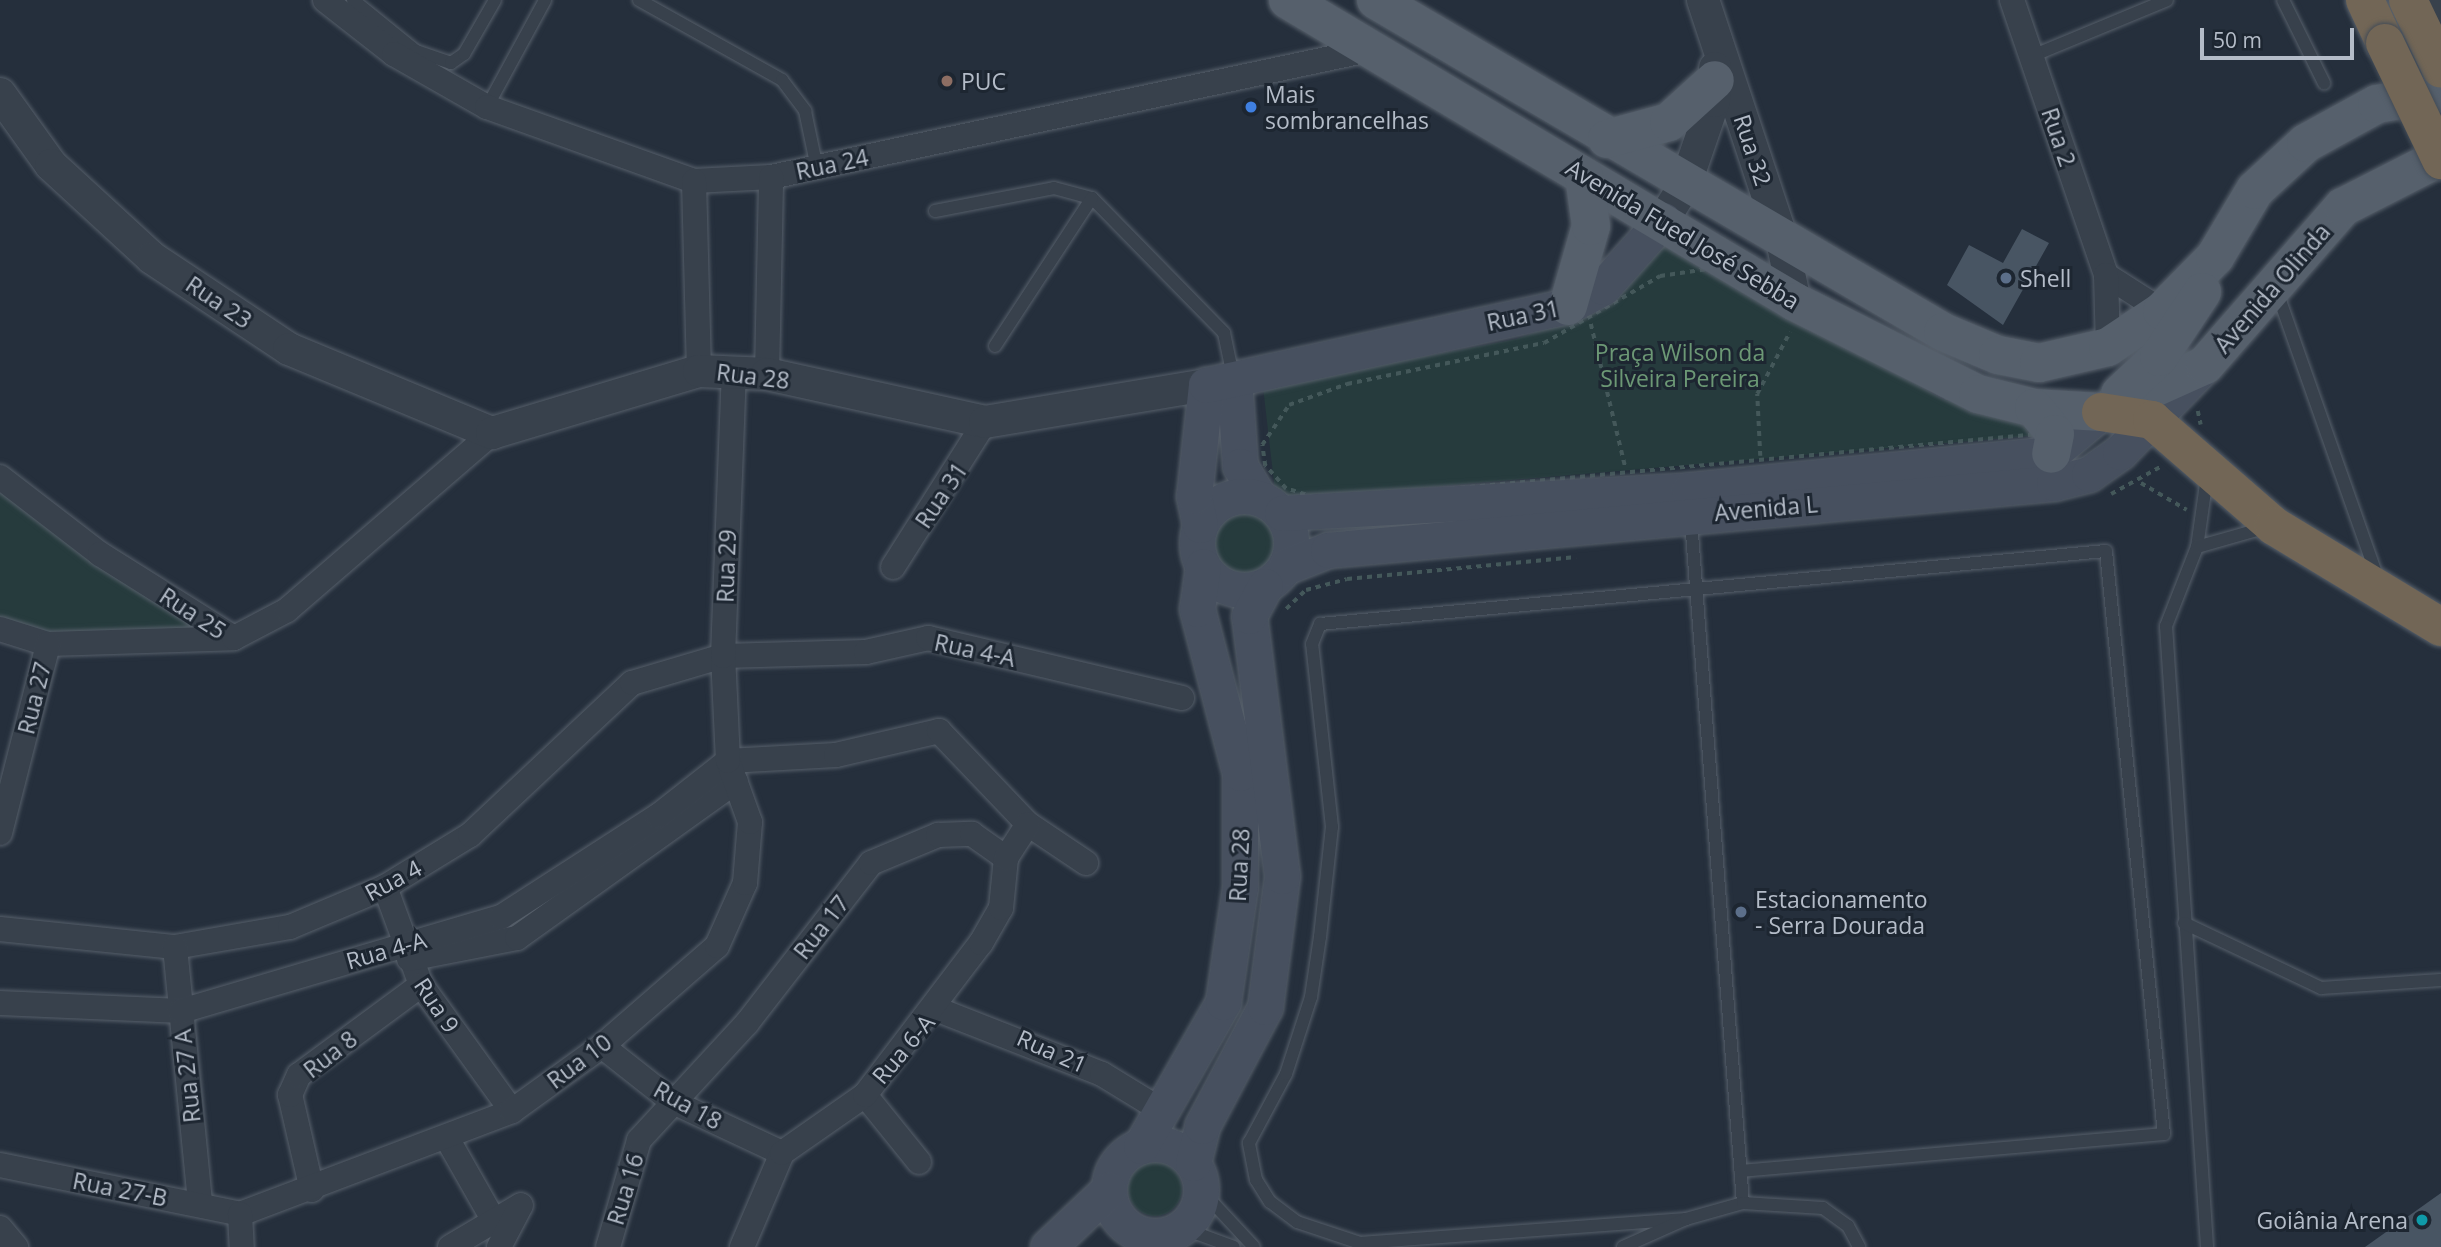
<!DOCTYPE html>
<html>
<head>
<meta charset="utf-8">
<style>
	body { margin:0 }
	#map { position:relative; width:2441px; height:1247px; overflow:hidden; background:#252f3c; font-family:"Open Sans",sans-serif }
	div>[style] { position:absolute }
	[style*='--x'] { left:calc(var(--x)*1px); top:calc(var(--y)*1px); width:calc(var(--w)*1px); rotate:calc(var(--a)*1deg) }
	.green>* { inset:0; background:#263b3d }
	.round { border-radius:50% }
	.building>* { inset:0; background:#485563 }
	.path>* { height:3.5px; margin-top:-1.75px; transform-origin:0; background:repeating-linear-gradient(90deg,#44585a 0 5px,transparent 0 10px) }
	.roads { filter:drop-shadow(0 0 2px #565f6a) drop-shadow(0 0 2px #565f6a) }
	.service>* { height:12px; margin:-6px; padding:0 6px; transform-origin:6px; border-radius:6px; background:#38414c }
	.minor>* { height:24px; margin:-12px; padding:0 12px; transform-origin:12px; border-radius:12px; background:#38414c }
	.tertiary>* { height:32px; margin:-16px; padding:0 16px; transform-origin:16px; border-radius:16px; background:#38414c }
	.secondary>* { height:35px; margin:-17.5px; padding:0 17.5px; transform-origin:17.5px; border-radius:17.5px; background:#47505f }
	.secondary>.ring { margin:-17.5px; padding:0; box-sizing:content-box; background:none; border:35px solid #47505f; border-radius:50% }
	.primary>* { height:38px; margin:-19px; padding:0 19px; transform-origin:19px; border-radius:19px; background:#56606c }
	.motorway>* { height:38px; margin:-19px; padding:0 19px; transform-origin:19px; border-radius:19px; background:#726656 }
	.bridges { filter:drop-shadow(0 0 2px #434c57) drop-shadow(0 0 2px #434c57) }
	.motorway-bridge>* { height:38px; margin:-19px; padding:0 19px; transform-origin:19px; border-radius:19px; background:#726656 }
	.dots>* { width:19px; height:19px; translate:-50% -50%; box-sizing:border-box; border:4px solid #1d2631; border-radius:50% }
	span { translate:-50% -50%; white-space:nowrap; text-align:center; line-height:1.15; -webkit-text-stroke:6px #1d2631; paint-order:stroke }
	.poi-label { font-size:23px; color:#b4bcc8 }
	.left { translate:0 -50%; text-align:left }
	.right { translate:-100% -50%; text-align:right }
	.street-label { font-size:23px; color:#b4bcc8 }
	.park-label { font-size:23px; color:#6c9875 }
	.scale { position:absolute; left:2200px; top:28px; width:154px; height:32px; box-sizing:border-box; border:4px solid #b4bcc8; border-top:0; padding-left:9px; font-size:21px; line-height:24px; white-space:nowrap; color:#b4bcc8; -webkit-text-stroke:5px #1d2631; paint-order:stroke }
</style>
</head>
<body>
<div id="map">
	<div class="green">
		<i style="clip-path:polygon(1665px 235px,1942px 399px,2029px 424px,2029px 436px,1276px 500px,1263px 387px,1516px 339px,1558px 324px)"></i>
		<i style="clip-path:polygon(0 467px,234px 638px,191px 642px,0 629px)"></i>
		<i class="round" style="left:1214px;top:512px;width:62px;height:62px"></i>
		<i class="round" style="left:1128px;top:1162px;width:54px;height:54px"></i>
	</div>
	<div class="building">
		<i style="clip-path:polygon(2022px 229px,2049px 243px,2003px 325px,1947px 285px,1969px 245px,2003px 263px)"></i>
		<i style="clip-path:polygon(2441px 1193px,2441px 1247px,2365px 1247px)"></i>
	</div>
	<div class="path">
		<i style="--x:1721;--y:267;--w:259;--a:30.1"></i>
		<i style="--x:1945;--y:397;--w:91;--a:16.6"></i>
		<i style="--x:2032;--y:423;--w:12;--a:85"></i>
		<i style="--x:2033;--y:435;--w:712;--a:174.68"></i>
		<i style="--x:1324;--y:501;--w:40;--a:-162"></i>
		<i style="--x:1286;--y:489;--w:31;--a:-132"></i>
		<i style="--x:1265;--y:466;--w:21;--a:-98"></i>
		<i style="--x:1262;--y:445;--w:48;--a:-56"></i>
		<i style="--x:1289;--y:405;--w:62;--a:-19.9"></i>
		<i style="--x:1347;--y:384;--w:201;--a:-11.8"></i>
		<i style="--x:1544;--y:343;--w:134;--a:-30"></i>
		<i style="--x:1660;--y:276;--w:62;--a:-8.4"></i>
		<i style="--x:1591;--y:324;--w:146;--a:76.5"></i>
		<i style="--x:2198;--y:411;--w:14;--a:78"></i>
		<i style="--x:1760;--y:456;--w:62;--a:-92.8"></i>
		<i style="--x:1757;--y:394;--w:70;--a:-62"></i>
		<i style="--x:2141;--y:483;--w:53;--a:30.4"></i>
		<i style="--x:2111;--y:494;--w:58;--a:-28.8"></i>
		<i style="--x:1286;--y:609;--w:28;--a:-44"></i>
		<i style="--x:1306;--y:590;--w:42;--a:-15"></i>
		<i style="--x:1347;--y:579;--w:230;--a:-5.5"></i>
	</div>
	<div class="roads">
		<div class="service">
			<i style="--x:353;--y:0;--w:81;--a:39"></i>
			<i style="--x:416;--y:51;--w:37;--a:19"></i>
			<i style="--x:451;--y:63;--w:16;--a:-35"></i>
			<i style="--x:464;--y:54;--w:62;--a:-60.1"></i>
			<i style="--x:639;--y:0;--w:164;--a:29.2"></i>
			<i style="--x:782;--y:80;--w:39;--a:53"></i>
			<i style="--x:805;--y:111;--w:58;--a:78.1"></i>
			<i style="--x:2283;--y:0;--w:93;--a:63.7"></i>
			<i style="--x:2032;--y:56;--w:146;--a:-22.5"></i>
			<i style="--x:487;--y:107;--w:122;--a:-61.5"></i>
			<i style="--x:935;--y:211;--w:121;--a:-10.9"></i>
			<i style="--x:1054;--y:188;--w:39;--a:15"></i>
			<i style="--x:1092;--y:198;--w:189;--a:45.6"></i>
			<i style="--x:1224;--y:333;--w:44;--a:78.2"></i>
			<i style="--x:2277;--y:292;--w:304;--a:70.6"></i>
			<i style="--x:995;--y:346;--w:177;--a:-56.8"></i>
			<i style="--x:2207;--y:477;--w:71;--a:98.1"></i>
			<i style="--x:2197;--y:547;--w:85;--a:111.4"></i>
			<i style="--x:2166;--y:626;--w:622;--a:86.22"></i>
			<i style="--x:1691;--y:520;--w:685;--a:85.65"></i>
			<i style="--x:2197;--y:547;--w:70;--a:-15.8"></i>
			<i style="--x:2184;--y:923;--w:152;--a:25.4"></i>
			<i style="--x:2321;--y:988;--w:120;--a:-3.8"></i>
			<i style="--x:1202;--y:1191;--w:76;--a:47.1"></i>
			<i style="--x:1686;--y:1219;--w:327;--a:175.8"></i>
			<i style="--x:1360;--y:1243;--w:66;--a:-161.6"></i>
			<i style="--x:1297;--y:1222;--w:34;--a:-143"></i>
			<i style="--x:1270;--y:1202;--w:26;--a:-122"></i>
			<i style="--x:1256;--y:1180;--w:38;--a:-101"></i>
			<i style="--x:1249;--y:1143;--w:78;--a:-61.8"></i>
			<i style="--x:1286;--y:1074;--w:81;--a:-72"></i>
			<i style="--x:1311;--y:997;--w:61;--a:-81.5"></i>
			<i style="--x:1320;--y:937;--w:111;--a:-83.8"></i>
			<i style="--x:1332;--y:827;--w:184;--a:-96.2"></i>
			<i style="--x:1312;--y:644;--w:22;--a:-68"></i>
			<i style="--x:1320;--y:624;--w:789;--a:-5.31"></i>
			<i style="--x:2106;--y:551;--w:586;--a:84.32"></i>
			<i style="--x:2164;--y:1134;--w:425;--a:175"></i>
			<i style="--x:1182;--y:1228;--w:55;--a:20.1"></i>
			<i style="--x:1623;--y:1247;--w:69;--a:-24"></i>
			<i style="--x:1686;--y:1219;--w:59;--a:-15.7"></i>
			<i style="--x:1743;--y:1203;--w:80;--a:3.6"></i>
			<i style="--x:1823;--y:1208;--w:31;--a:36"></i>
			<i style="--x:1848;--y:1226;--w:24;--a:62"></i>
		</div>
		<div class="minor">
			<i style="--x:325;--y:0;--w:88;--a:38"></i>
			<i style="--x:394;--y:54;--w:107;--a:29.7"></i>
			<i style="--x:487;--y:107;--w:220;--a:19.7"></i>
			<i style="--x:694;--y:181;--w:77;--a:-3"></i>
			<i style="--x:771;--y:177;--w:615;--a:-12"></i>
			<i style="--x:2012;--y:0;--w:291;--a:71.1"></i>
			<i style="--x:2106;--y:275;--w:67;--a:32.7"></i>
			<i style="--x:2434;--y:0;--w:17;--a:65"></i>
			<i style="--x:694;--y:181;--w:190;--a:88.5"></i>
			<i style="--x:2106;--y:275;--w:72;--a:88.4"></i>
			<i style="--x:767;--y:374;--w:197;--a:-88.8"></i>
			<i style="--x:0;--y:477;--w:126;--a:37.6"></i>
			<i style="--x:100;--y:554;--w:158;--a:32.1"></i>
			<i style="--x:893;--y:567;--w:172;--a:-57.6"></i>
			<i style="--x:0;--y:629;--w:50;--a:17.4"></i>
			<i style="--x:48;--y:644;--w:186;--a:-1.8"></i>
			<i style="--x:234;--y:638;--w:60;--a:-27.8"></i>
			<i style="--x:287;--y:610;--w:271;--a:-40.8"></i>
			<i style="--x:728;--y:761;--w:108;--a:-3.2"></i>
			<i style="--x:836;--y:755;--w:106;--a:-13.1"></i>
			<i style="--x:939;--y:731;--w:129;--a:46.3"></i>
			<i style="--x:1028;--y:824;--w:70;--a:33.9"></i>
			<i style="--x:0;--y:833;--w:195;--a:-75.7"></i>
			<i style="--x:385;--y:887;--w:104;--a:69.8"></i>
			<i style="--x:421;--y:985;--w:155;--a:54.2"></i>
			<i style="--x:0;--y:929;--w:176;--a:5.9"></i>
			<i style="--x:175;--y:947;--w:117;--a:-9.9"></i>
			<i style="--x:290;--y:927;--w:103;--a:-22.8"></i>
			<i style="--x:385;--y:887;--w:100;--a:-31.5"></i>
			<i style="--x:470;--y:835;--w:222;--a:-43.2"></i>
			<i style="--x:632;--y:683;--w:95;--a:-16.5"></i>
			<i style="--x:723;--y:656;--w:143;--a:-1.6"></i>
			<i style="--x:866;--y:652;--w:64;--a:-12.7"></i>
			<i style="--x:928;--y:638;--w:261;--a:13.3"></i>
			<i style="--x:175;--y:947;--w:258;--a:84.4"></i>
			<i style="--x:409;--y:959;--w:110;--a:-11"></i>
			<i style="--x:517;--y:938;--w:269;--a:-35.6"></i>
			<i style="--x:0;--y:1003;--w:181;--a:2.5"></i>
			<i style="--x:181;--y:1011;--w:334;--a:-16.4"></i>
			<i style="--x:501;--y:917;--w:187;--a:-32.8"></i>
			<i style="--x:658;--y:816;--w:89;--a:-38.2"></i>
			<i style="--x:936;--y:1009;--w:178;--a:21.4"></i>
			<i style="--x:1102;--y:1074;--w:69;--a:31.4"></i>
			<i style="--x:602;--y:1046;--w:90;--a:38.3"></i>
			<i style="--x:673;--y:1102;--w:120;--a:25.1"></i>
			<i style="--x:865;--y:1095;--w:86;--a:51.1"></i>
			<i style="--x:448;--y:1140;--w:93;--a:60.4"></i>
			<i style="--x:0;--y:1165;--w:245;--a:11.5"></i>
			<i style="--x:312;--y:1190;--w:98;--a:-103"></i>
			<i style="--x:290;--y:1095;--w:22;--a:-66"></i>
			<i style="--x:299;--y:1075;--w:152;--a:-36.4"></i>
			<i style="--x:240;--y:1214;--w:291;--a:-20.7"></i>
			<i style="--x:512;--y:1111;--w:111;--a:-35.8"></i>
			<i style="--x:602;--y:1046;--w:152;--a:-41"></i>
			<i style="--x:717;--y:946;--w:69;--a:-66"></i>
			<i style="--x:745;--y:883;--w:61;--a:-85.3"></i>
			<i style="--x:750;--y:822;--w:65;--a:-109.8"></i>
			<i style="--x:728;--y:761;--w:105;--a:-92.7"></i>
			<i style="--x:723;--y:656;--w:285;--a:-87.8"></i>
			<i style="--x:240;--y:1214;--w:33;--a:87"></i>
			<i style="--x:0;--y:1228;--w:25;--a:50"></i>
			<i style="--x:450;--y:1247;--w:82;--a:-30.6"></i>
			<i style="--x:499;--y:1247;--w:47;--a:-62.4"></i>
			<i style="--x:608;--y:1247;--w:111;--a:-73.8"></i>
			<i style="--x:639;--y:1140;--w:159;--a:-47.3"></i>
			<i style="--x:747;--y:1023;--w:202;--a:-52.2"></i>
			<i style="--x:871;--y:863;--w:73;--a:-22.7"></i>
			<i style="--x:938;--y:835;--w:34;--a:-2"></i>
			<i style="--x:972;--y:834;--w:42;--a:35.2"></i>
			<i style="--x:742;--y:1247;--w:102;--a:-66.9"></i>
			<i style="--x:782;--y:1153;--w:101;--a:-34.9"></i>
			<i style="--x:865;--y:1095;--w:191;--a:-52.7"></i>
			<i style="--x:981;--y:943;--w:40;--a:-60.3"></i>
			<i style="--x:1001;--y:908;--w:50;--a:-84.3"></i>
			<i style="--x:1006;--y:858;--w:40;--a:-57.1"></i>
		</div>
		<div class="tertiary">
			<i style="--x:1703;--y:0;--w:249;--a:71.7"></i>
			<i style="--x:1781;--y:236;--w:67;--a:78"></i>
			<i style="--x:0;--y:94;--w:87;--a:54.3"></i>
			<i style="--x:51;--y:165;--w:137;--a:42.6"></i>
			<i style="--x:152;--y:258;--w:164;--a:33.6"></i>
			<i style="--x:289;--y:349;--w:220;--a:22.5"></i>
			<i style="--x:492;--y:433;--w:216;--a:-16.7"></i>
			<i style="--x:699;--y:371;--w:68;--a:2.5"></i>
			<i style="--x:767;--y:374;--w:223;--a:12.4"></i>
			<i style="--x:985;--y:422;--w:224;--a:-9.5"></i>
			<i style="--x:1663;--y:220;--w:41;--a:-57.8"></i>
			<i style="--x:1685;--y:185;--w:89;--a:-71"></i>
			<i style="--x:1714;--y:101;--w:33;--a:-88"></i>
		</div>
		<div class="secondary">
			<i style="--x:1234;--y:380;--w:86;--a:86"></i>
			<i style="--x:1240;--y:466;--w:37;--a:59"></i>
			<i class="ring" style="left:1197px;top:496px;width:59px;height:59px"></i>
			<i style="--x:1282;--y:513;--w:408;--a:-3.2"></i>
			<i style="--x:1689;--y:490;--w:364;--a:-5.7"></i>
			<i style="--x:2051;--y:454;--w:65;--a:-40"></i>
			<i style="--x:1200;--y:525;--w:30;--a:-102"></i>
			<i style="--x:1194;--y:496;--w:112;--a:-83.8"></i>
			<i style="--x:1206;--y:385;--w:371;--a:-12.3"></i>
			<i style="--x:1568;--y:306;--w:40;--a:-28"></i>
			<i style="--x:1603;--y:287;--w:90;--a:-48.2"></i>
			<i style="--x:1285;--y:567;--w:46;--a:-21.6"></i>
			<i style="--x:1328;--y:550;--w:729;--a:-5.27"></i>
			<i style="--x:2054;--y:483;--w:36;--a:-14"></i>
			<i style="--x:2089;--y:474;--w:38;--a:-35"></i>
			<i style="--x:2120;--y:452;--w:120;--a:-45.7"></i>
			<i class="ring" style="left:1109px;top:1144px;width:57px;height:57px"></i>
			<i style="--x:1141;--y:1146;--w:166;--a:-60.3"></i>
			<i style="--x:1223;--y:1002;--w:116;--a:-81.6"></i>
			<i style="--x:1240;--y:887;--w:114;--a:-90"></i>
			<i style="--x:1240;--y:773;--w:170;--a:-104.7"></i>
			<i style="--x:1197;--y:609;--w:43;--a:-82.1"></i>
			<i style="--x:1193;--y:1163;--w:38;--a:-76"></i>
			<i style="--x:1202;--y:1126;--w:135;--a:-62.1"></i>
			<i style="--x:1265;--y:1007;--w:132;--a:-82.6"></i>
			<i style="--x:1282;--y:876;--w:262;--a:-97.2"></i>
			<i style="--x:1249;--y:616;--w:34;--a:-62"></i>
			<i style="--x:1048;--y:1247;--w:83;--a:-43.5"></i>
		</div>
		<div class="primary">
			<i style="--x:1288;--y:0;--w:590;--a:30.78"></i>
			<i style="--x:1795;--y:302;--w:205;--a:26.7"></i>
			<i style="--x:1978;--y:394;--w:58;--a:14"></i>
			<i style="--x:2034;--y:408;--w:67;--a:3.4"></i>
			<i style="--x:2101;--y:412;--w:114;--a:-24.3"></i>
			<i style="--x:2205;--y:365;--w:210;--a:-48.9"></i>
			<i style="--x:2343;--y:207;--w:110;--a:-27"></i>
			<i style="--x:1376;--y:0;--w:657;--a:30.35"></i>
			<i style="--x:1943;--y:332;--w:60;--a:22.7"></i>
			<i style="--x:1998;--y:355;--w:42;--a:11"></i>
			<i style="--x:2039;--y:363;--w:71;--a:-13.1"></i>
			<i style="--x:2108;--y:347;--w:65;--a:-33.7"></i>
			<i style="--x:2162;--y:311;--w:76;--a:-45.5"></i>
			<i style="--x:2215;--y:257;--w:78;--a:-59.2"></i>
			<i style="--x:2255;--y:190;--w:69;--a:-42.7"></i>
			<i style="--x:2306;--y:143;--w:81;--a:-28.8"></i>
			<i style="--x:2377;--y:104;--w:65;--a:-9.8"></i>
			<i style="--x:1607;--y:139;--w:64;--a:-15.3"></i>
			<i style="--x:1669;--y:122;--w:62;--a:-42.4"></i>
			<i style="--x:1568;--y:306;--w:83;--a:-74"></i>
			<i style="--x:1591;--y:226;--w:50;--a:-98"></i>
			<i style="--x:2120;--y:394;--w:54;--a:-43.5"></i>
			<i style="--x:2159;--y:357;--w:78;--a:-56.5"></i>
			<i style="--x:2034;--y:408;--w:33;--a:51"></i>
			<i style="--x:2055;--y:434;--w:20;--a:101"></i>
		</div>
		<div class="motorway">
			<i style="--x:2365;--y:0;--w:47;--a:65.1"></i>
			<i style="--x:2408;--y:0;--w:76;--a:64.4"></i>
			<i style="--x:2101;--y:412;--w:52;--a:8.9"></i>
			<i style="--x:2152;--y:420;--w:162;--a:41"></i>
			<i style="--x:2274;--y:526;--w:195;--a:31.2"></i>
		</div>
	</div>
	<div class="bridges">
		<div class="motorway-bridge">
			<i style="--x:2385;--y:43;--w:130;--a:64.4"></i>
		</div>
	</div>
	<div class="dots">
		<i style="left:947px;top:81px;background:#8d6e63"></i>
		<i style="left:1251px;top:107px;background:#3f7fe0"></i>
		<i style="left:2006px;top:278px;background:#5c6f8a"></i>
		<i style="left:1741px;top:912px;background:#5c6f8a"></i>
		<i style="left:2422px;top:1220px;background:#0f9aa8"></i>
	</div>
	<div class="poi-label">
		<span class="left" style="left:961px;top:81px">PUC</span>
		<span class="left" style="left:1265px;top:107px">Mais<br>sombrancelhas</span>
		<span class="left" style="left:2020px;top:278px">Shell</span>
		<span class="left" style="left:1755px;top:912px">Estacionamento<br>- Serra Dourada</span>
		<span class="right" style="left:2408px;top:1220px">Goiânia Arena</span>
	</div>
	<div class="street-label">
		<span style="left:2059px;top:137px;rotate:71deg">Rua 2</span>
		<span style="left:1753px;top:150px;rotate:72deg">Rua 32</span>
		<span style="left:832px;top:164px;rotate:-12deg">Rua 24</span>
		<span style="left:1683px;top:234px;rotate:31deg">Avenida Fued José Sebba</span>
		<span style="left:2272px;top:288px;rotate:-49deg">Avenida Olinda</span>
		<span style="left:219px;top:302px;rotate:34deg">Rua 23</span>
		<span style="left:1523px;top:315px;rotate:-12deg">Rua 31</span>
		<span style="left:753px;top:376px;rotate:7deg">Rua 28</span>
		<span style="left:941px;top:495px;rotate:-56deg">Rua 31</span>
		<span style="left:1766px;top:508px;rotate:-5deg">Avenida L</span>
		<span style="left:726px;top:566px;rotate:-88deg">Rua 29</span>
		<span style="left:193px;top:613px;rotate:33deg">Rua 25</span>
		<span style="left:975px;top:650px;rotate:12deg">Rua 4-A</span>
		<span style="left:34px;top:698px;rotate:-76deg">Rua 27</span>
		<span style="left:1239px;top:865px;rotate:-87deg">Rua 28</span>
		<span style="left:393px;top:880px;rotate:-28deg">Rua 4</span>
		<span style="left:821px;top:927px;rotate:-52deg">Rua 17</span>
		<span style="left:386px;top:950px;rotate:-16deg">Rua 4-A</span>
		<span style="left:437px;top:1005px;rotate:56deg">Rua 9</span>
		<span style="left:903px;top:1049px;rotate:-50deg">Rua 6-A</span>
		<span style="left:1052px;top:1051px;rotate:24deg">Rua 21</span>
		<span style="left:330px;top:1054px;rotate:-38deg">Rua 8</span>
		<span style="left:579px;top:1061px;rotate:-37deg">Rua 10</span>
		<span style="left:187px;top:1076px;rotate:-96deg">Rua 27 A</span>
		<span style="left:688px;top:1105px;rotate:29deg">Rua 18</span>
		<span style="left:120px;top:1189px;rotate:11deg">Rua 27-B</span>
		<span style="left:625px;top:1189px;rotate:-73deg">Rua 16</span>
	</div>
	<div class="park-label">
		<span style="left:1680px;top:365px">Praça Wilson da<br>Silveira Pereira</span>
	</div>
	<div class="scale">50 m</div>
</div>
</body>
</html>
